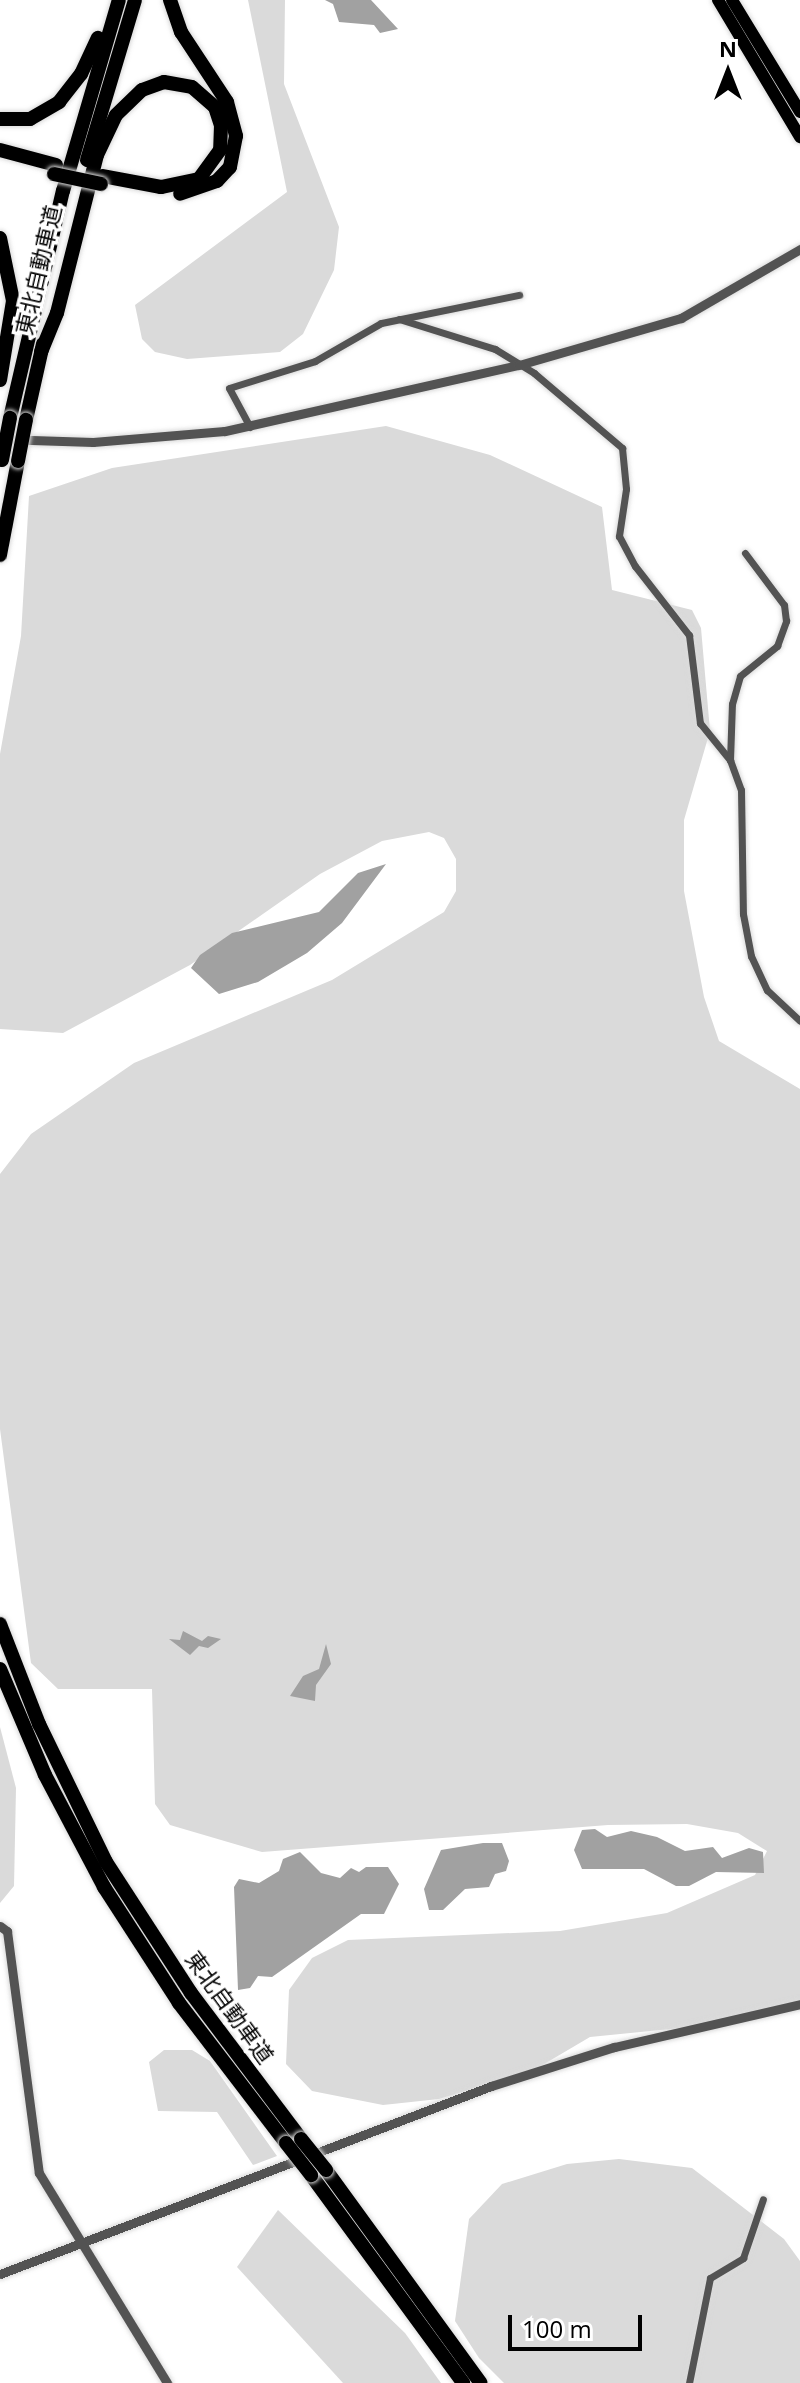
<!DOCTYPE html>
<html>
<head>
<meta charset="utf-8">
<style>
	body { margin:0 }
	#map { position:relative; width:800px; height:2383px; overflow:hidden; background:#fff; font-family:"Open Sans","Noto Sans JP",sans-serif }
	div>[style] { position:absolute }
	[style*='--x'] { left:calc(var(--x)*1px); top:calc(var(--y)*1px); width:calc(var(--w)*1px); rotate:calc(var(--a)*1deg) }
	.green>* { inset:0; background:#dadada }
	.water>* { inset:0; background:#a1a1a1 }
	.roads { filter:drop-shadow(0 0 2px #dbdbdb) drop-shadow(0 0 2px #dbdbdb) }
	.minor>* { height:7px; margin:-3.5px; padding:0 3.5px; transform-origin:3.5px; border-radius:3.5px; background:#535353 }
	.tertiary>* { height:9px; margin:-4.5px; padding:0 4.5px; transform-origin:4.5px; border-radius:4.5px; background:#535353 }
	.primary>* { height:12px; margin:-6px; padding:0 6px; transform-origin:6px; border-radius:6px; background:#000 }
	.motorway>* { height:14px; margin:-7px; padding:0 7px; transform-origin:7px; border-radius:7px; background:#000 }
	.bridges { filter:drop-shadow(0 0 2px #dbdbdb) drop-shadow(0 0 2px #dbdbdb) }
	.motorway-bridge>* { height:14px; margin:-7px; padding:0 7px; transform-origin:7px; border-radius:7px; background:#000 }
	span { translate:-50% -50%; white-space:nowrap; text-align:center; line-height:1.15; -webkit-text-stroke:7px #fff; paint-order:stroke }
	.street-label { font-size:22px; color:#000 }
	.north { position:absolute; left:688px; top:32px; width:80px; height:80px; -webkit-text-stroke:6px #fff; paint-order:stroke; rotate:0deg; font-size:22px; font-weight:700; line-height:32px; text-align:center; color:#000 }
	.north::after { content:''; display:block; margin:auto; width:28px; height:36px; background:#000; clip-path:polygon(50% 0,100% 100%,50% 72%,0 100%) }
	.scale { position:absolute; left:508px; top:2315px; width:134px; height:36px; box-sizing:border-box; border:4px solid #000; border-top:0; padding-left:10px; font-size:24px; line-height:28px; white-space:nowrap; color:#000; -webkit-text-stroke:6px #fff; paint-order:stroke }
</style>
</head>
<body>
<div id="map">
	<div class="green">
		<i style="clip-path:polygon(248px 0,285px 0,284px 84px,339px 227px,334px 270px,303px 334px,280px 352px,187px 359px,155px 352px,142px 339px,135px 305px,287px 192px)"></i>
		<i style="clip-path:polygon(386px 426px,490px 455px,602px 507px,612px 590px,692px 610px,701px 628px,710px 731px,684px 820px,684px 891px,704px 997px,719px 1041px,800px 1089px,800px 2005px,711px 2025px,590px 2037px,534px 2070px,439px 2099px,383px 2105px,312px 2091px,286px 2064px,289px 1990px,312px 1958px,348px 1940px,560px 1931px,667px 1913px,755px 1875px,767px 1851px,738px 1833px,687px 1824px,608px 1825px,262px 1852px,170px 1825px,155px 1804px,152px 1689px,58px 1689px,31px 1663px,0 1429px,0 1174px,31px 1134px,134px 1063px,332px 980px,444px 912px,456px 891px,456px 859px,444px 838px,429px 832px,382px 841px,320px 874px,190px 965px,63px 1033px,0 1029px,0 754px,21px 636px,29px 496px,112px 468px)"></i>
		<i style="clip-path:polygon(0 1727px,16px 1788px,14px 1886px,0 1903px)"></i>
		<i style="clip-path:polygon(164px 2050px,192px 2050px,210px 2061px,277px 2156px,253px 2165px,217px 2112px,158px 2111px,149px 2062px)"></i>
		<i style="clip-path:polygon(619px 2159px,692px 2168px,784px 2239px,800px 2261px,800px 2383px,504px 2383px,479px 2358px,455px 2321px,469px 2219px,502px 2184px,567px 2164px)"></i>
		<i style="clip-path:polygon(278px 2210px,405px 2333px,441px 2383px,343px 2383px,237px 2267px)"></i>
	</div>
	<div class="water">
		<i style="clip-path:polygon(325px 0,371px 0,398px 29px,380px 33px,374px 25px,339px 22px,333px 4px)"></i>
		<i style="clip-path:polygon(386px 864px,342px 923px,307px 953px,258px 982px,219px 994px,191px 968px,200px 955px,232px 933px,319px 912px,358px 873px)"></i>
		<i style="clip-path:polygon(183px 1631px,202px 1641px,208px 1636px,221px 1639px,208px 1648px,199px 1646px,190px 1655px,169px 1639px,180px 1640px)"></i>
		<i style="clip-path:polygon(326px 1644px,331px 1664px,316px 1685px,315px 1701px,290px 1696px,303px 1676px,319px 1669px)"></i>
		<i style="clip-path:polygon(595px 1829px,607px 1837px,631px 1831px,657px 1837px,685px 1851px,713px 1847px,722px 1858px,749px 1848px,763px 1852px,764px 1873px,716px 1872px,689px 1886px,676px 1886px,644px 1869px,582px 1869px,574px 1850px,582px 1830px)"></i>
		<i style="clip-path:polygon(483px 1843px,502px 1843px,509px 1861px,506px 1871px,495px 1874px,489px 1887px,465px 1889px,443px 1910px,429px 1910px,424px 1889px,441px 1850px)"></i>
		<i style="clip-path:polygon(300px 1852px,321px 1873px,340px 1878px,351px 1868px,359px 1872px,366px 1867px,388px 1867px,399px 1884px,384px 1914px,361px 1914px,272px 1977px,258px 1976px,250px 1988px,238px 1990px,234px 1887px,239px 1879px,259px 1883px,279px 1871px,283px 1859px)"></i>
	</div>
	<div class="roads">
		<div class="minor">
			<i style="--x:399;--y:319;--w:101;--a:17.4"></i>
			<i style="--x:495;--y:349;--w:46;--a:31.6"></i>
			<i style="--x:534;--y:373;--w:116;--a:40.4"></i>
			<i style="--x:622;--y:448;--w:41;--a:84.4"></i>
			<i style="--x:626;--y:489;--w:48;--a:98.5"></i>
			<i style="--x:619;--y:536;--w:34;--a:62"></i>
			<i style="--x:635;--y:566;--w:88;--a:52"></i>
			<i style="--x:689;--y:635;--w:89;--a:82.9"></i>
			<i style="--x:700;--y:723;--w:48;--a:51"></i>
			<i style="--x:730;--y:760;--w:32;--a:70"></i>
			<i style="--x:741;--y:790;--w:124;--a:89.1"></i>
			<i style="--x:743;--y:914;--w:43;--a:79.2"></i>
			<i style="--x:751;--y:956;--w:38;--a:65"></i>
			<i style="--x:767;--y:990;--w:45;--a:43.2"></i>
			<i style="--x:250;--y:427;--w:44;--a:-118.3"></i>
			<i style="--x:229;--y:388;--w:90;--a:-17.4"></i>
			<i style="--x:315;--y:361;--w:76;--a:-29.9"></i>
			<i style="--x:381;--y:323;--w:141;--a:-11.5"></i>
			<i style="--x:730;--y:760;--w:56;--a:-88"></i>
			<i style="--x:732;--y:704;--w:29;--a:-74"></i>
			<i style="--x:740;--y:676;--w:48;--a:-39"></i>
			<i style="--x:777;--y:646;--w:27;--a:-70"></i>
			<i style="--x:786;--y:621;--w:16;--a:-97"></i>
			<i style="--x:784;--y:605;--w:65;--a:-126.9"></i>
			<i style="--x:689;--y:2383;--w:107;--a:-78.7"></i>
			<i style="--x:710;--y:2278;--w:39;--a:-31"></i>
			<i style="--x:743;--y:2258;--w:62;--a:-71.3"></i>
		</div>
		<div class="tertiary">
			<i style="--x:1;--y:439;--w:92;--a:1.9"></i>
			<i style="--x:93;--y:442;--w:132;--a:-4.8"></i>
			<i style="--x:225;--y:431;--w:301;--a:-12.7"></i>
			<i style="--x:519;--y:365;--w:169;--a:-16.2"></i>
			<i style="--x:681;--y:318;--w:138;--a:-30.1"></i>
			<i style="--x:0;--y:1926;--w:9;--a:36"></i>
			<i style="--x:7;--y:1931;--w:244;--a:82.5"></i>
			<i style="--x:39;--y:2173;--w:246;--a:58.6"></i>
			<i style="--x:0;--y:2274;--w:526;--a:-20.95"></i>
			<i style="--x:491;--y:2086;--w:129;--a:-17.6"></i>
			<i style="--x:614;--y:2047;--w:191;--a:-13"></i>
		</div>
		<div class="primary">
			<i style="--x:718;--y:0;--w:160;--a:59.1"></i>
			<i style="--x:732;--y:0;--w:131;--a:58.7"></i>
		</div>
		<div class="motorway">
			<i style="--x:170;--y:0;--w:34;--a:71"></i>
			<i style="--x:181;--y:32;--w:84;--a:56.7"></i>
			<i style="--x:227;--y:102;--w:35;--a:75"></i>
			<i style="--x:236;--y:136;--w:32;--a:101"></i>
			<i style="--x:230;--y:167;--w:19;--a:133"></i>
			<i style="--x:217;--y:181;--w:39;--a:161"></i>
			<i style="--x:0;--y:119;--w:30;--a:0"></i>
			<i style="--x:30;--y:119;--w:34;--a:-30"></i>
			<i style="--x:59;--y:102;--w:36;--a:-52"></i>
			<i style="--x:81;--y:74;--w:40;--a:-65"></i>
			<i style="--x:0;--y:150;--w:58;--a:15"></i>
			<i style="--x:87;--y:160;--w:167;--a:-73.3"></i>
			<i style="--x:0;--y:238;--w:64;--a:78.3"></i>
			<i style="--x:13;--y:301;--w:80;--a:99.3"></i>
			<i style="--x:41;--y:352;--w:42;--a:-67.7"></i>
			<i style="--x:57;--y:313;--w:163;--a:-75.8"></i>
			<i style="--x:97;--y:155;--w:44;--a:-64.6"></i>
			<i style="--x:116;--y:115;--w:36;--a:-44"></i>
			<i style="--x:142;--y:90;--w:23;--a:-20"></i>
			<i style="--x:164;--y:82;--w:28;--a:10"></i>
			<i style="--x:192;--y:87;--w:30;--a:41"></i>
			<i style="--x:215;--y:107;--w:19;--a:72"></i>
			<i style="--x:221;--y:125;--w:25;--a:92"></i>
			<i style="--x:220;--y:150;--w:36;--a:126"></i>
			<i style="--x:199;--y:179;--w:39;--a:168"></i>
			<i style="--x:161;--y:187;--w:59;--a:-169.3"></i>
			<i style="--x:10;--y:418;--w:233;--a:-76.9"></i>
			<i style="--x:63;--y:191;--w:199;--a:-73.7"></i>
			<i style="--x:26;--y:420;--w:78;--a:-77.4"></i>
			<i style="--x:0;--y:555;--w:96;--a:-79.2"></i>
			<i style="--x:0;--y:1624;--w:107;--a:68.7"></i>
			<i style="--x:39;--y:1724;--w:153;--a:64.1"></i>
			<i style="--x:106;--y:1862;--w:156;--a:57"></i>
			<i style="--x:191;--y:1993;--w:183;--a:53"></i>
			<i style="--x:0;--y:1669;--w:115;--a:67"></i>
			<i style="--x:45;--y:1775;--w:127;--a:62.2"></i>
			<i style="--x:104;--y:1887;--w:138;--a:57.1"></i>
			<i style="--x:179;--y:2003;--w:176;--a:52.6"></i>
			<i style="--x:326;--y:2170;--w:263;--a:54"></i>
			<i style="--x:311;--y:2175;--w:258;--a:53.8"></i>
		</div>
	</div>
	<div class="bridges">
		<div class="motorway-bridge">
			<i style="--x:54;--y:174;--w:48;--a:12"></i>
			<i style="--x:2;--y:460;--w:43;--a:-79.2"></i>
			<i style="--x:18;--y:461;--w:42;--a:-79"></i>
			<i style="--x:301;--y:2139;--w:40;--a:51"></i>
			<i style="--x:286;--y:2143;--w:41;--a:52"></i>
		</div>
	</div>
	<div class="street-label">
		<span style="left:38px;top:270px;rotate:-77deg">東北自動車道</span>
		<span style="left:230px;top:2007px;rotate:54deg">東北自動車道</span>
	</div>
	<div class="north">N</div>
	<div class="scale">100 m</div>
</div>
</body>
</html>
